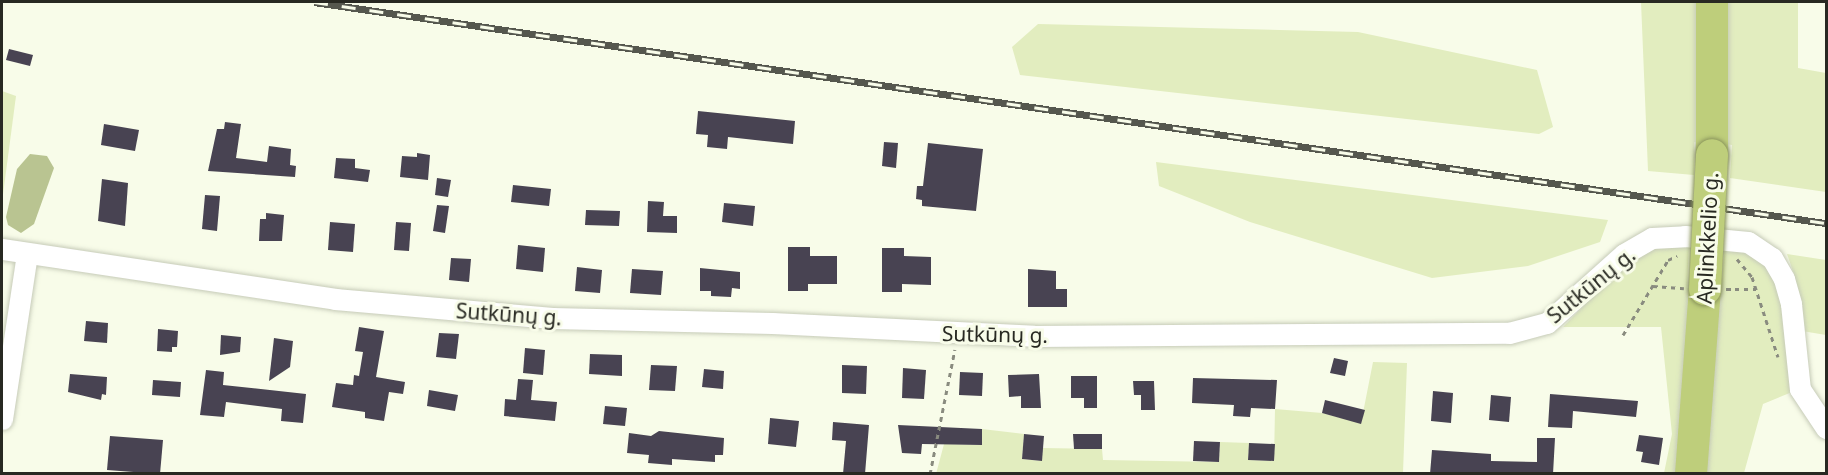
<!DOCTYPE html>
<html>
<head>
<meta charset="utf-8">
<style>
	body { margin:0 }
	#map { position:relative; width:1828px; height:475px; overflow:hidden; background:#f8fce9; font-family:"Noto Sans",sans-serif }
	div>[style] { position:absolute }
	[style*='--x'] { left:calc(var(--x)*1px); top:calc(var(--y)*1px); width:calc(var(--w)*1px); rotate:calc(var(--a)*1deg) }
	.green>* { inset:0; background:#e2edbf }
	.water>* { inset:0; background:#b9c491 }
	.building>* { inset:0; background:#484352 }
	.path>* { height:3px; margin-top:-1.5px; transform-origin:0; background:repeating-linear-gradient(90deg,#898b7f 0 4.5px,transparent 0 9px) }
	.roads { filter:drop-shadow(0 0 2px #c6cbb8) drop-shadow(0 0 2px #c6cbb8) }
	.minor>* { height:21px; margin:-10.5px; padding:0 10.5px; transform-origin:10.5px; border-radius:10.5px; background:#fff }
	.highway>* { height:32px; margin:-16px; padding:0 16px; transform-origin:16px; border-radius:16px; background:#bece7b }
	.rail>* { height:7px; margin-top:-3.5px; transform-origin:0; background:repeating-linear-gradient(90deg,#f8fce9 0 14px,#55574e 0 28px); box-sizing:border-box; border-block:2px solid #55574e }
	.bridges { filter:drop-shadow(0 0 2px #8a945c) drop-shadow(0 0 2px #8a945c) }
	.highway-bridge>* { height:32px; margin:-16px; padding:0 16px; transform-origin:16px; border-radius:16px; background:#bece7b }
	span { translate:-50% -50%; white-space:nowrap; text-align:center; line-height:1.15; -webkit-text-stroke:6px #f8fce9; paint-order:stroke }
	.street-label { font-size:21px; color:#282922 }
	.frame { position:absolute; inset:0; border:3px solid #282922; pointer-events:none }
</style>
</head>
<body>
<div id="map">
	<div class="green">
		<i style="clip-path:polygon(1641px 2px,1699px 2px,1700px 143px,1694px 142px,1694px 175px,1648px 171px)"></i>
		<i style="clip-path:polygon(1728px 2px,1798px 2px,1798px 68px,1826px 73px,1826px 192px,1730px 178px,1732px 145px,1726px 144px)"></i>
		<i style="clip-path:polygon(1038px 24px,1358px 32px,1537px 70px,1553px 127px,1539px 134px,1020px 75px,1012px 47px)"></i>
		<i style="clip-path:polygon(2px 91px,16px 96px,2px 202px)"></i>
		<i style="clip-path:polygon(1156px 162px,1608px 220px,1600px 242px,1528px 266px,1432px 278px,1250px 222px,1159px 186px)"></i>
		<i style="clip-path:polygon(1689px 244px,1687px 288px,1691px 288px,1679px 473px,1664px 473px,1672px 434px,1661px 327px,1563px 327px,1634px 255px,1652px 245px)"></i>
		<i style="clip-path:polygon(1725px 246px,1757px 253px,1783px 293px,1792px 392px,1763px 404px,1744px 473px,1705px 474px)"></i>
		<i style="clip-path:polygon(1787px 254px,1826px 260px,1826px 335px,1802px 331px,1795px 277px)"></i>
		<i style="clip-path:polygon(1373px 362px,1407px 363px,1403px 473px,936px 474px,944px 444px,982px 445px,982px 429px,1024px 434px,1022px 459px,1041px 461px,1043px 448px,1102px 449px,1103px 460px,1219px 462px,1220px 442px,1249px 443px,1248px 460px,1274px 461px,1275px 409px,1322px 413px,1361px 423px)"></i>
	</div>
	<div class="water">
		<i style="clip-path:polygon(30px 154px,47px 156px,54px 168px,34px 224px,21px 233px,8px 225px,6px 217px,17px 169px)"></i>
	</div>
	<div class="building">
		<i style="clip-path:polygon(9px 49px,33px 55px,30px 66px,6px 60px)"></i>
		<i style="clip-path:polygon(698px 111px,795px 121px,793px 144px,728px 137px,727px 149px,707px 147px,708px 135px,696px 134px)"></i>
		<i style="clip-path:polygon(225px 122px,241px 124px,236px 158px,267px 162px,269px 146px,291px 149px,290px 165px,296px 166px,295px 177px,208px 171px,217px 129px,224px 129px)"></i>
		<i style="clip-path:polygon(104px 124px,139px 130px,135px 151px,101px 145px)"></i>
		<i style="clip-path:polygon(884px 142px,898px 143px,896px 168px,882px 166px)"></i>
		<i style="clip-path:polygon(928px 143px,983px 149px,976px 211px,922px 206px,922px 200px,916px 199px,917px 186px,923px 186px)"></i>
		<i style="clip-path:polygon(417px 153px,430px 155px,428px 180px,400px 177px,402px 156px,417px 157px)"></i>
		<i style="clip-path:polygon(336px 158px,355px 159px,355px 168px,370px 170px,368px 182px,334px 178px)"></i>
		<i style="clip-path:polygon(437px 178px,451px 180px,448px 197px,435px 195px)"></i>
		<i style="clip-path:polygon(102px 179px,128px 183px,125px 226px,98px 221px)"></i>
		<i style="clip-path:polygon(513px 185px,551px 189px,549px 206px,511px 202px)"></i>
		<i style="clip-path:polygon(205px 195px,220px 196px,217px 231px,202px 229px)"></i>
		<i style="clip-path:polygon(648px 201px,664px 202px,663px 216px,677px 216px,677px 233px,647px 232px)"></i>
		<i style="clip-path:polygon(724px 203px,755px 206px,753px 226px,722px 222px)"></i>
		<i style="clip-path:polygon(437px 205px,449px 206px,445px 233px,433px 231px)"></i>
		<i style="clip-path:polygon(586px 210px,620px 211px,619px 226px,585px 225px)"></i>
		<i style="clip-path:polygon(266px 213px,284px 215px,282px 241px,259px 241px,260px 219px,266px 219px)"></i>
		<i style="clip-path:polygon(330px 222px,355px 224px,353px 252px,328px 250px)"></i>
		<i style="clip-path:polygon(396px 222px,411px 223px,409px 251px,394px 250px)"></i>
		<i style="clip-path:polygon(518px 245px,545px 248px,543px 272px,516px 269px)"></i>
		<i style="clip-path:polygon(788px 247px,810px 247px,810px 256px,837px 256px,837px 284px,808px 284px,808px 291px,788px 291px)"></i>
		<i style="clip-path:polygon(882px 248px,904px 248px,904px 256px,931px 257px,931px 285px,902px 284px,902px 292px,882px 292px)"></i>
		<i style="clip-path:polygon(451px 258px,471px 259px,469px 282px,449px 280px)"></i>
		<i style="clip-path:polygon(577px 267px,602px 270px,600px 293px,575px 291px)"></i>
		<i style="clip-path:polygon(700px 268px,740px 272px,740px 289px,732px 288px,731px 297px,711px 296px,711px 291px,700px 291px)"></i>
		<i style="clip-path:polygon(632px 269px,663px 271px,661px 295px,630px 293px)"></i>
		<i style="clip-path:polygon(1028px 269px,1056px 271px,1056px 289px,1067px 289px,1067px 307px,1028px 307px)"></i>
		<i style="clip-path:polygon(86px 321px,108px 323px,107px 343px,84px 341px)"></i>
		<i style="clip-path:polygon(359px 327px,384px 331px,376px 377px,405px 382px,403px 394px,389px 392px,384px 421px,365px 418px,365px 412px,332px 407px,336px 383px,353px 385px,354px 375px,359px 376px,363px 352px,355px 351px)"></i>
		<i style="clip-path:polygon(158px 329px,178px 331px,177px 347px,172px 347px,172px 352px,157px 351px)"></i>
		<i style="clip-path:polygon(439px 333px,459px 334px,456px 359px,436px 357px)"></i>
		<i style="clip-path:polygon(221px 335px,241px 337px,240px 352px,220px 355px)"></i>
		<i style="clip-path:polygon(274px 338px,293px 341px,290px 367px,269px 381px)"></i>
		<i style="clip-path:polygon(525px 348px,545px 350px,543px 375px,523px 373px)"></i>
		<i style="clip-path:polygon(590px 354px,622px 355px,622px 376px,589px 374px)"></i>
		<i style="clip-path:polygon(1334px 358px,1348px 361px,1345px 376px,1330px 373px)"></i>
		<i style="clip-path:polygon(651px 365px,677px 366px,675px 391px,649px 390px)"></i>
		<i style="clip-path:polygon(842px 365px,867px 366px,866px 394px,842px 393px)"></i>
		<i style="clip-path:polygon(903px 368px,926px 370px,924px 399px,902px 398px)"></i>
		<i style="clip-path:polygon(704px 369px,724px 371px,723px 389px,702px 387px)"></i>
		<i style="clip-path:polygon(206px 370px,224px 372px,223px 385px,306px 394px,303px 423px,281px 421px,282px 409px,226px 402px,224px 417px,200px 415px)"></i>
		<i style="clip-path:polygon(960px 372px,983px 373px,982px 396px,959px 395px)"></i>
		<i style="clip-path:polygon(70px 374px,107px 377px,106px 395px,102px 394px,101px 400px,68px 392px)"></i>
		<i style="clip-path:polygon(1039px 374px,1041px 408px,1021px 408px,1021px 396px,1009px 397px,1008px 375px)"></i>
		<i style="clip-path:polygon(1071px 376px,1097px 376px,1097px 408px,1084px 408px,1084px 398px,1071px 398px)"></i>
		<i style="clip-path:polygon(1193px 378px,1277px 380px,1275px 409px,1251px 408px,1250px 417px,1233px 416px,1234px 405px,1192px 403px)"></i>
		<i style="clip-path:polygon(518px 379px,533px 380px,531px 400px,557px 402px,555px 421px,504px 416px,505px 399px,516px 400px)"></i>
		<i style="clip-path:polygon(153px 380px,181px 382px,180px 397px,152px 395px)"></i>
		<i style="clip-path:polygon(1133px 381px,1154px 381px,1155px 410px,1141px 410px,1141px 395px,1134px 395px)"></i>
		<i style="clip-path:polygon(429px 390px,458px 395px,455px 411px,427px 406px)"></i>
		<i style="clip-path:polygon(1433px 391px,1453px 393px,1451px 423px,1431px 421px)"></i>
		<i style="clip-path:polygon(1550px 394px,1638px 401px,1636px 417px,1573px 411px,1572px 428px,1548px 427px)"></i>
		<i style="clip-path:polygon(1491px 395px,1511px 397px,1509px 422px,1489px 420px)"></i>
		<i style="clip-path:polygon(1325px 400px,1365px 410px,1361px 424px,1322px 413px)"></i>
		<i style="clip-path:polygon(605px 406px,627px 408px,625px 426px,603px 424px)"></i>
		<i style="clip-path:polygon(770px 418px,799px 421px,796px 447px,768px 444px)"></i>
		<i style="clip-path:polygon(833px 422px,869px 425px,865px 474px,843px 474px,846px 441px,832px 440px)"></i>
		<i style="clip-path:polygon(898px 425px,982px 429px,982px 445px,922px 444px,921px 454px,902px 453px)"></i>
		<i style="clip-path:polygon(659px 431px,724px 438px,723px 455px,715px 455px,715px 462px,672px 459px,672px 465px,648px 463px,649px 455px,627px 453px,629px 433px,651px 436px)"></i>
		<i style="clip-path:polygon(1024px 434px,1044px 436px,1042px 461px,1022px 459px)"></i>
		<i style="clip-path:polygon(1073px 434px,1102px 434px,1102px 449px,1074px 449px)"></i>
		<i style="clip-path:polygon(1639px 435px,1663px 438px,1659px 465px,1641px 462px,1643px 452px,1636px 451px)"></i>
		<i style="clip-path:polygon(110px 436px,163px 440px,160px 474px,107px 470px)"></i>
		<i style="clip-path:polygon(1537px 438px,1555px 438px,1553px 474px,1430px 474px,1432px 450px,1491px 454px,1491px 461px,1537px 462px)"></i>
		<i style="clip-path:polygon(1194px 441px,1220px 442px,1219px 462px,1193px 461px)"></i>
		<i style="clip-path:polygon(1249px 443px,1275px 444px,1274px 461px,1248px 460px)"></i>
	</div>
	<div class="path">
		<i style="--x:1737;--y:259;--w:23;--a:50"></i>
		<i style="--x:1752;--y:277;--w:84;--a:72"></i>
		<i style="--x:1653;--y:286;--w:31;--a:4"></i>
		<i style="--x:1726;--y:289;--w:29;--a:0"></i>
		<i style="--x:1623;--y:335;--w:87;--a:-59"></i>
		<i style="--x:1668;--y:260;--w:10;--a:-24"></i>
		<i style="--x:930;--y:474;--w:127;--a:-78.7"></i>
	</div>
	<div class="roads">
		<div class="minor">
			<i style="--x:2;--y:249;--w:337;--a:8.5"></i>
			<i style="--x:335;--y:299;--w:218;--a:5"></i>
			<i style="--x:552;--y:318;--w:220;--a:1.3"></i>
			<i style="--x:772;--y:323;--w:262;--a:2.8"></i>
			<i style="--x:1034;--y:336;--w:475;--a:-0.4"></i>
			<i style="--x:1509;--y:333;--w:39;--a:-15"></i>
			<i style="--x:1547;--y:323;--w:103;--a:-41.9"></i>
			<i style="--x:1624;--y:254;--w:32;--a:-30"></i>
			<i style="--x:1652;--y:238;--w:33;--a:-3"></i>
			<i style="--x:1685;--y:236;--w:63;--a:5.4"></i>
			<i style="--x:1748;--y:242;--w:29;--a:34"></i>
			<i style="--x:1772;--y:258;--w:24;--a:60"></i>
			<i style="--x:1784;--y:279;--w:26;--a:74"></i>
			<i style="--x:1791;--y:304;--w:85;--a:84"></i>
			<i style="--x:1800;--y:389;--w:47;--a:56.3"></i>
			<i style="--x:2;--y:419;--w:167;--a:-81.4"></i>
		</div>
		<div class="highway">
			<i style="--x:1712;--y:155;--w:153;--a:-90"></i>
			<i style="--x:1691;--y:474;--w:186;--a:-85.7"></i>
		</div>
	</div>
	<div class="rail">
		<i style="--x:314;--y:2;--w:1528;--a:8.32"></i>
	</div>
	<div class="bridges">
		<div class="highway-bridge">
			<i style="--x:1705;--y:289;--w:134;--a:-87"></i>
		</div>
	</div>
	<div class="street-label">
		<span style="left:1707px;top:238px;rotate:-87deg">Aplinkkelio g.</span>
		<span style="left:1591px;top:285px;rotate:-39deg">Sutkūnų g.</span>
		<span style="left:509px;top:314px;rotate:4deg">Sutkūnų g.</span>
		<span style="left:995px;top:334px;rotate:1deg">Sutkūnų g.</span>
	</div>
	<div class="frame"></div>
</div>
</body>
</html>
